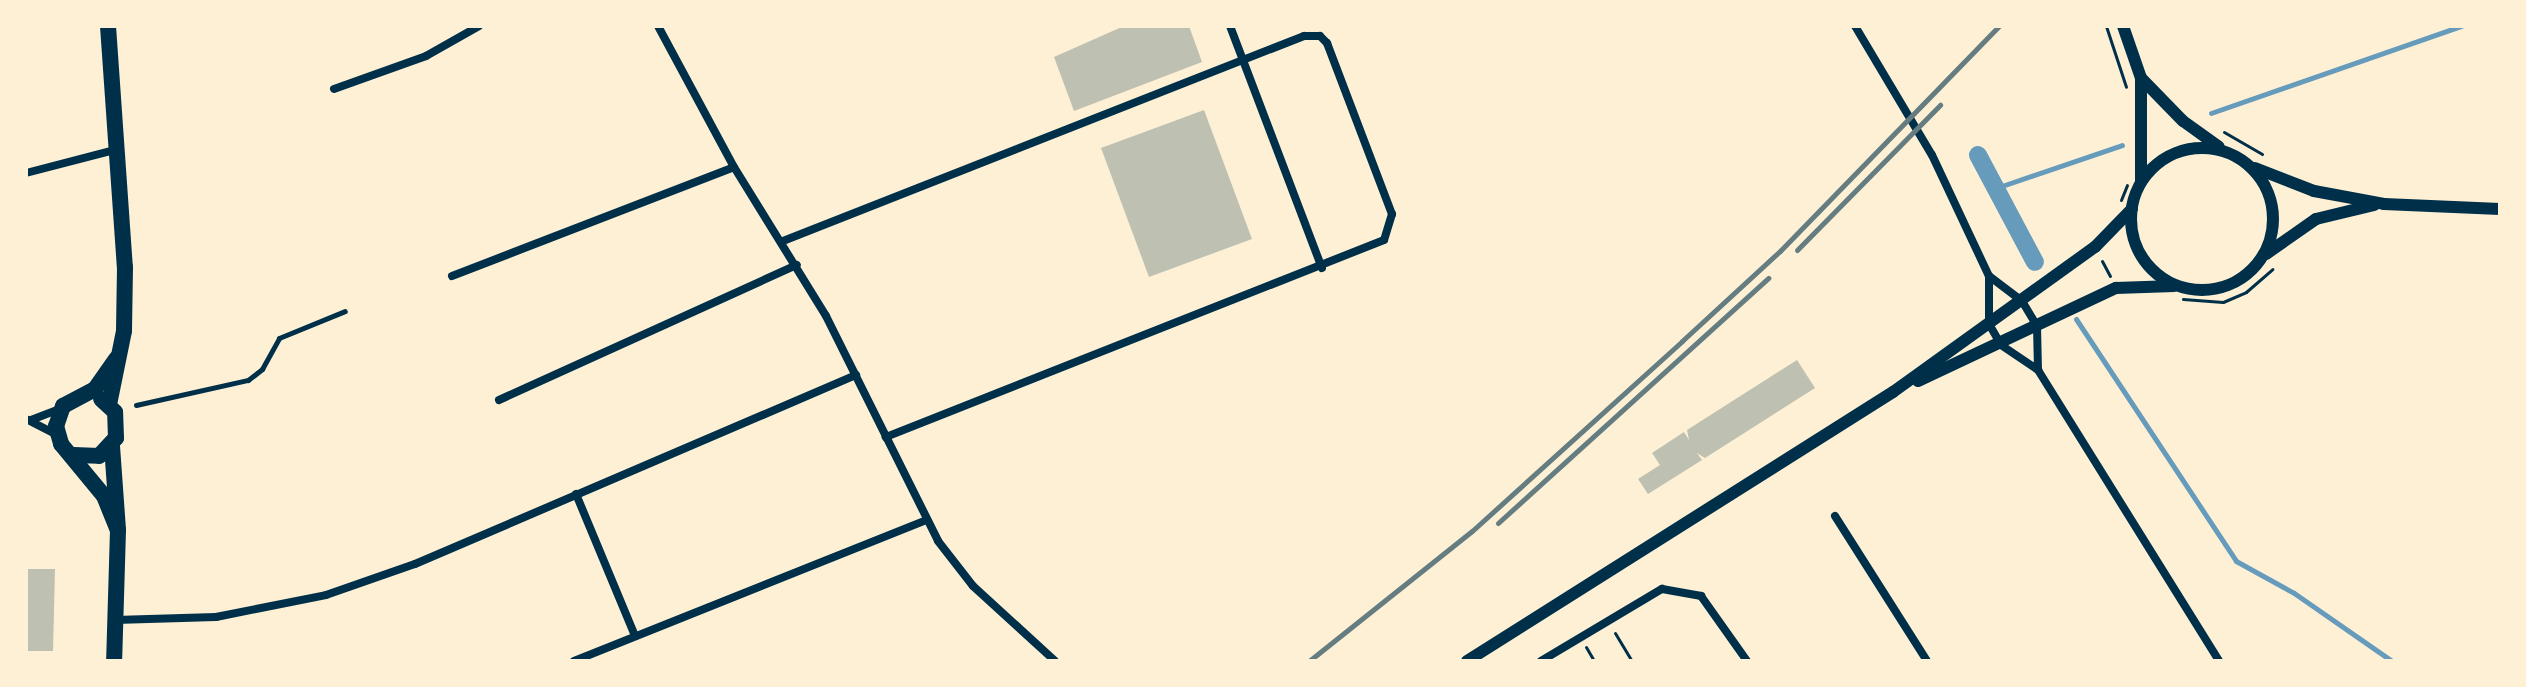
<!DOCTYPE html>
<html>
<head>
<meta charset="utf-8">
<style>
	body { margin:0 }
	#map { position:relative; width:2526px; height:687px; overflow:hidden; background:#fdf0d5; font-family:"Asap Condensed",sans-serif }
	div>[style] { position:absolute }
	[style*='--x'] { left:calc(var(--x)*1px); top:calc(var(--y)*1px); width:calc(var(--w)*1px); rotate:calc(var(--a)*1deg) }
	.stream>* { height:5px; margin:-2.5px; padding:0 2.5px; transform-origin:2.5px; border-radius:2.5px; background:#669bbc }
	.canal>* { height:18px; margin:-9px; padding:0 9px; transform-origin:9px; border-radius:9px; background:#669bbc }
	.building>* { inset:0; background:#bec0b2 }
	.path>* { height:3px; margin:-1.5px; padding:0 1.5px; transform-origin:1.5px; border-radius:1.5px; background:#003049 }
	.service>* { height:5px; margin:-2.5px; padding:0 2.5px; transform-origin:2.5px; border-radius:2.5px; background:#003049 }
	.minor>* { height:8px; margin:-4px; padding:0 4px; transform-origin:4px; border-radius:4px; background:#003049 }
	.tertiary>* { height:12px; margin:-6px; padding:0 6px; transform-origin:6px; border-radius:6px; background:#003049 }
	.tertiary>.ring { margin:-6px; padding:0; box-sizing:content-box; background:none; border:12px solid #003049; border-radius:50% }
	.primary>* { height:16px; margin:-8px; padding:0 8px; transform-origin:8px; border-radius:8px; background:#003049 }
	.rail>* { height:5px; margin:-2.5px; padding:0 2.5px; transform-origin:2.5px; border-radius:2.5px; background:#657d81 }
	span { translate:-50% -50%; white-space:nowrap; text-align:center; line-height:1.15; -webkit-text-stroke:8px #fdf0d5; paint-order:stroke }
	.frame { position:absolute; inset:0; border:28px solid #fdf0d5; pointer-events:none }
</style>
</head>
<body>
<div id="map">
	<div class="stream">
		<i style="--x:2211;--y:113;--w:265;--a:-19.2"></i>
		<i style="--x:1996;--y:188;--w:133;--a:-18.8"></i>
		<i style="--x:2076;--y:319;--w:290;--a:56.5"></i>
		<i style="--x:2236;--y:561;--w:66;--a:28.9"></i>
		<i style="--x:2294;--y:593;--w:119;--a:34.8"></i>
	</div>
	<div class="canal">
		<i style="--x:1978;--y:155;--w:121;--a:62"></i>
	</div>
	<div class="building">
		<i style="clip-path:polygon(1124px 26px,1189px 26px,1202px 62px,1074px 111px,1054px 57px)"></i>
		<i style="clip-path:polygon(1204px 110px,1252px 239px,1149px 277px,1101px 148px)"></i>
		<i style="clip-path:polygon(1797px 360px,1815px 388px,1705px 458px,1697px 453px,1702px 460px,1648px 494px,1638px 479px,1660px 465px,1652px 453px,1684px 432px,1689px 440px,1687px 430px)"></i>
		<i style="clip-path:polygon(26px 569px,55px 569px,53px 651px,26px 651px)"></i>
	</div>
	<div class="path">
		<i style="--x:2106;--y:26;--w:64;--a:71.8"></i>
		<i style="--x:2224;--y:132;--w:44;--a:30.1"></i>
		<i style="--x:2121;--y:200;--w:16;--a:-68"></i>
		<i style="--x:2102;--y:261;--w:17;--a:62"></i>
		<i style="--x:2183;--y:299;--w:40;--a:4.3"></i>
		<i style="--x:2223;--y:302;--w:25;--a:-23"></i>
		<i style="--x:2246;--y:292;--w:35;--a:-41"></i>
		<i style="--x:1615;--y:633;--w:33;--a:59"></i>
		<i style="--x:1586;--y:647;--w:16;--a:60"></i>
	</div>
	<div class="service">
		<i style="--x:136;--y:405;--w:115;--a:-12.6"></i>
		<i style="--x:248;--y:380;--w:18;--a:-38"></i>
		<i style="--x:262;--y:369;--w:35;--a:-61"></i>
		<i style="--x:279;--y:338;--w:71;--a:-22.2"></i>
	</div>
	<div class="minor">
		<i style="--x:658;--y:26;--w:160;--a:61.7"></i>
		<i style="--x:734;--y:167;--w:175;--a:58.3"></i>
		<i style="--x:826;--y:316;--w:251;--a:63.5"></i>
		<i style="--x:938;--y:541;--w:57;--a:52.1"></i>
		<i style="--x:973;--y:586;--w:111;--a:42.4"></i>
		<i style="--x:1230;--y:26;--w:259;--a:69.2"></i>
		<i style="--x:1855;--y:26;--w:150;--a:59.2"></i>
		<i style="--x:1932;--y:155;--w:134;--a:64.8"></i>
		<i style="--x:1989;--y:276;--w:48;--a:90"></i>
		<i style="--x:1989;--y:324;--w:24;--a:60"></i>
		<i style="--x:2001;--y:345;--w:45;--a:34"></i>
		<i style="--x:2038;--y:370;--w:343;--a:58.1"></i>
		<i style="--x:334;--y:89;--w:98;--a:-19.7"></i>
		<i style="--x:426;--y:56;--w:61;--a:-29.5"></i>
		<i style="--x:26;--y:173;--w:96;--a:-14.5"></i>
		<i style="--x:783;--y:241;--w:560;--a:-21.48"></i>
		<i style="--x:1304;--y:36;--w:16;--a:0"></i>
		<i style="--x:1320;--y:36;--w:10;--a:45"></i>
		<i style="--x:1327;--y:43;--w:183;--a:69.2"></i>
		<i style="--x:1392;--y:214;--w:27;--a:107"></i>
		<i style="--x:1384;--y:240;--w:536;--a:158.42"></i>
		<i style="--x:452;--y:276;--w:302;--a:-21.1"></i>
		<i style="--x:1989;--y:276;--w:41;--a:37.1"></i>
		<i style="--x:2022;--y:301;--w:29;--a:59"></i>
		<i style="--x:2037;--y:326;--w:43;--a:88.7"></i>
		<i style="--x:499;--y:400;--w:327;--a:-24.4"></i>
		<i style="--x:26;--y:419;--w:35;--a:27"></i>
		<i style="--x:31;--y:420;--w:30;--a:-21"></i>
		<i style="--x:576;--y:494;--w:154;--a:67.4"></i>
		<i style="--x:1835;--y:516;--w:172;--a:57.6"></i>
		<i style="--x:115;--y:620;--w:101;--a:-1.7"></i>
		<i style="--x:216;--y:617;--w:112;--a:-11.3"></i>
		<i style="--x:326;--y:595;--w:94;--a:-19.2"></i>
		<i style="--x:415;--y:564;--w:480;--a:-23.2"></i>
		<i style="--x:574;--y:661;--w:380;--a:-21.8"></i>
		<i style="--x:1541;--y:661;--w:141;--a:-30.8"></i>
		<i style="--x:1662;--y:589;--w:40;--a:10"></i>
		<i style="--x:1701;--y:596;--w:80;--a:54.7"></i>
	</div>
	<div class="tertiary">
		<i style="--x:2123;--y:26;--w:55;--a:70.9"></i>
		<i style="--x:2141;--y:78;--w:102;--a:90"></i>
		<i style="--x:2141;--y:78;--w:60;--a:45.7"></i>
		<i style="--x:2183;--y:121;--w:44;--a:35.8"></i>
		<i class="ring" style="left:2131px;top:148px;width:130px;height:130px"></i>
		<i style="--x:2255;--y:168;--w:63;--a:21.3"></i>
		<i style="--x:2314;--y:191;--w:71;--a:10.5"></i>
		<i style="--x:2384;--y:204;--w:116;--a:2.5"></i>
		<i style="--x:2266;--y:254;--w:61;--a:-35"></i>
		<i style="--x:2316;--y:219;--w:60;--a:-13.6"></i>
		<i style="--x:1918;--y:381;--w:219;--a:-25.2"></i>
		<i style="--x:2116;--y:288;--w:58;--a:-2"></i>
		<i style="--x:1467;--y:661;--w:504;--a:-32.27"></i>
		<i style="--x:1893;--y:392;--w:249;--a:-35.7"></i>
		<i style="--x:2095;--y:247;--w:53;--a:-45.8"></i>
	</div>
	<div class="primary">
		<i style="--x:108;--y:26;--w:242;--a:86"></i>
		<i style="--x:125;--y:267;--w:64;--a:90.9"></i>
		<i style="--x:124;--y:331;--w:76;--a:101.5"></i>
		<i style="--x:116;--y:359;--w:37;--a:125"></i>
		<i style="--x:95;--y:389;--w:36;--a:152"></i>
		<i style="--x:63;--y:406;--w:21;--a:109"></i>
		<i style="--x:56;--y:426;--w:19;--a:74"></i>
		<i style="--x:61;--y:444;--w:67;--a:50.4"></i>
		<i style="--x:104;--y:496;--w:37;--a:68"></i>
		<i style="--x:112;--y:446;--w:84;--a:85.9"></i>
		<i style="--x:118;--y:530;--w:131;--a:91.7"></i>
		<i style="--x:74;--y:455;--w:25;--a:2"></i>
		<i style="--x:99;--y:456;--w:25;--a:-47"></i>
		<i style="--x:116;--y:438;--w:26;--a:-92"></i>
		<i style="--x:115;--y:412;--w:19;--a:-137"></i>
	</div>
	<div class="rail">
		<i style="--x:1797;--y:250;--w:204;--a:-45.4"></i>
		<i style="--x:1498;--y:523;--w:365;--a:-42.2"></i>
		<i style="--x:1309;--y:661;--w:208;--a:-38.6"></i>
		<i style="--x:1472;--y:531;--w:283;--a:-42.1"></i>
		<i style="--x:1682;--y:341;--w:133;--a:-42.6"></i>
		<i style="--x:1780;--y:251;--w:314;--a:-45.8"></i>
	</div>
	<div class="frame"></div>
</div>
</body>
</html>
